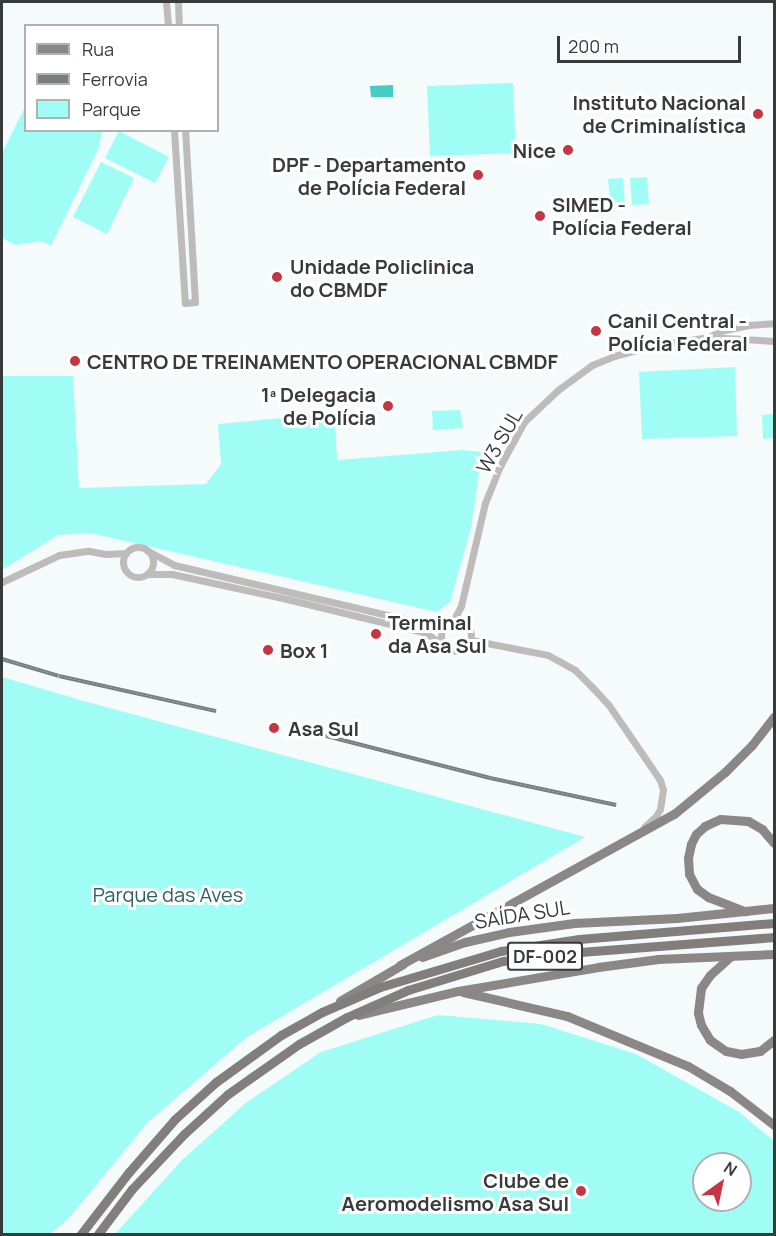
<!DOCTYPE html>
<html>
<head>
<meta charset="utf-8">
<style>
	body { margin:0 }
	#map { position:relative; width:776px; height:1236px; overflow:hidden; background:#f5fafa; font-family:Manrope,sans-serif }
	div>[style] { position:absolute }
	[style*='--x'] { left:calc(var(--x)*1px); top:calc(var(--y)*1px); width:calc(var(--w)*1px); rotate:calc(var(--a)*1deg) }
	.green>* { inset:0; background:#a0fdf6 }
	.water>* { inset:0; background:#45cdc5 }
	.tertiary>* { height:7px; margin:-3.5px; padding:0 3.5px; transform-origin:3.5px; border-radius:3.5px; background:#bebbbb }
	.tertiary>.ring { margin:-3.5px; padding:0; box-sizing:content-box; background:none; border:7px solid #bebbbb; border-radius:50% }
	.primary>* { height:9px; margin:-4.5px; padding:0 4.5px; transform-origin:4.5px; border-radius:4.5px; background:#8b8787 }
	.trunk>* { height:9px; margin:-4.5px; padding:0 4.5px; transform-origin:4.5px; border-radius:4.5px; background:#827e7e }
	.rail>* { height:4px; margin-top:-2px; transform-origin:0; background:repeating-linear-gradient(90deg,#fff 0 4.5px,#7a7d7d 0 9px); box-sizing:border-box; border-block:2px solid #7a7d7d }
	.dots>* { width:16px; height:16px; translate:-50% -50%; box-sizing:border-box; border:3px solid #fff; border-radius:50% }
	span { translate:-50% -50%; white-space:nowrap; text-align:center; line-height:1.15; -webkit-text-stroke:6px #fff; paint-order:stroke }
	.shield-label span { padding:2px 4px; background:#fff; border:2px solid; border-radius:4px; -webkit-text-stroke-width:0 }
	.shield-label { font-size:18px; color:#393b3b; font-weight:700 }
	.poi-label { font-size:20px; color:#393b3b; font-weight:700 }
	.right { translate:-100% -50%; text-align:right }
	.left { translate:0 -50%; text-align:left }
	.street-label { font-size:20px; color:#393b3b }
	.park-label { font-size:20px; color:#2a615e }
	.frame { position:absolute; inset:0; border:3px solid #393b3b; pointer-events:none }
	.legend { position:absolute; left:24px; top:24px; width:195px; height:108px; box-sizing:border-box; background:#fff; border:2px solid #b0b1b1; margin:0; padding:8px 10px; list-style:none; font-size:18px; color:#393b3b }
	.legend li { display:flex; align-items:center; gap:12px; height:30px }
	.legend b { width:30px; border:2px solid #b0b1b1 }
	.north { position:absolute; left:692px; top:1152px; width:60px; height:60px; box-sizing:border-box; background:#fff; border:2px solid #b0b1b1; border-radius:50%; rotate:33deg; font-size:16px; font-weight:700; line-height:24px; text-align:center; color:#393b3b }
	.north::after { content:''; display:block; margin:auto; width:21px; height:27px; background:#c53542; clip-path:polygon(50% 0,100% 100%,50% 72%,0 100%) }
	.scale { position:absolute; left:557px; top:36px; width:184px; height:27px; box-sizing:border-box; border:3px solid #393b3b; border-top:0; padding-left:8px; font-size:18px; line-height:21px; white-space:nowrap; color:#393b3b; -webkit-text-stroke:4px #fff; paint-order:stroke }
</style>
</head>
<body>
<div id="map">
	<div class="green">
		<i style="clip-path:polygon(513px 83px,516px 153px,430px 156px,427px 86px)"></i>
		<i style="clip-path:polygon(25px 107px,26px 130px,102px 131px,99px 147px,51px 246px,42px 241px,15px 245px,2px 238px,2px 153px)"></i>
		<i style="clip-path:polygon(119px 131px,169px 157px,155px 183px,105px 158px)"></i>
		<i style="clip-path:polygon(101px 162px,134px 178px,107px 234px,73px 217px)"></i>
		<i style="clip-path:polygon(647px 177px,649px 204px,632px 205px,630px 178px)"></i>
		<i style="clip-path:polygon(623px 178px,625px 206px,611px 207px,608px 179px)"></i>
		<i style="clip-path:polygon(735px 367px,737px 436px,642px 439px,639px 372px)"></i>
		<i style="clip-path:polygon(2px 376px,73px 376px,79px 488px,206px 484px,221px 464px,218px 424px,335px 413px,337px 460px,463px 450px,482px 452px,471px 528px,450px 602px,437px 612px,90px 533px,58px 535px,2px 570px)"></i>
		<i style="clip-path:polygon(460px 410px,463px 428px,433px 430px,432px 411px)"></i>
		<i style="clip-path:polygon(774px 414px,774px 438px,763px 439px,762px 415px)"></i>
		<i style="clip-path:polygon(2px 677px,84px 701px,585px 837px,247px 1037px,148px 1122px,69px 1218px,50px 1234px,2px 1234px)"></i>
		<i style="clip-path:polygon(evenodd,438px 1015px,541px 1024px,636px 1054px,739px 1112px,774px 1141px,774px 1234px,115px 1234px,182px 1160px,247px 1102px,321px 1052px,438px 1015px,704px 1164px,740px 1164px,740px 1200px,704px 1200px,704px 1164px)"></i>
	</div>
	<div class="water">
		<i style="clip-path:polygon(393px 85px,393px 97px,371px 97px,370px 86px)"></i>
	</div>
	<div class="tertiary">
		<i style="--x:166;--y:2;--w:24;--a:85"></i>
		<i style="--x:178;--y:2;--w:24;--a:88"></i>
		<i style="--x:174;--y:130;--w:173;--a:86.4"></i>
		<i style="--x:185;--y:303;--w:10;--a:-6"></i>
		<i style="--x:195;--y:302;--w:172;--a:-93.3"></i>
		<i style="--x:709;--y:337;--w:13;--a:-29"></i>
		<i style="--x:720;--y:331;--w:29;--a:-12"></i>
		<i style="--x:748;--y:325;--w:26;--a:-4"></i>
		<i class="ring" style="left:123px;top:547px;width:23px;height:23px"></i>
		<i style="--x:148;--y:551;--w:30;--a:28"></i>
		<i style="--x:174;--y:565;--w:276;--a:13.2"></i>
		<i style="--x:147;--y:574;--w:25;--a:0"></i>
		<i style="--x:172;--y:574;--w:118;--a:12.3"></i>
		<i style="--x:287;--y:599;--w:143;--a:13.7"></i>
		<i style="--x:426;--y:633;--w:19;--a:35"></i>
		<i style="--x:2;--y:582;--w:63;--a:-25.3"></i>
		<i style="--x:59;--y:555;--w:30;--a:-8"></i>
		<i style="--x:89;--y:551;--w:17;--a:10"></i>
		<i style="--x:106;--y:554;--w:20;--a:-3"></i>
		<i class="ring" style="left:441px;top:621px;width:23px;height:23px"></i>
		<i style="--x:453;--y:621;--w:17;--a:-62"></i>
		<i style="--x:461;--y:606;--w:106;--a:-76.9"></i>
		<i style="--x:485;--y:503;--w:38;--a:-68"></i>
		<i style="--x:499;--y:468;--w:52;--a:-61.5"></i>
		<i style="--x:524;--y:422;--w:47;--a:-43.3"></i>
		<i style="--x:558;--y:390;--w:42;--a:-36.3"></i>
		<i style="--x:592;--y:365;--w:24;--a:-22"></i>
		<i style="--x:614;--y:356;--w:38;--a:-15"></i>
		<i style="--x:651;--y:346;--w:59;--a:-8.8"></i>
		<i style="--x:709;--y:337;--w:65;--a:3.5"></i>
		<i style="--x:471;--y:640;--w:78;--a:11"></i>
		<i style="--x:548;--y:655;--w:31;--a:29"></i>
		<i style="--x:575;--y:670;--w:24;--a:45"></i>
		<i style="--x:592;--y:687;--w:23;--a:47"></i>
		<i style="--x:608;--y:704;--w:92;--a:55.6"></i>
		<i style="--x:660;--y:780;--w:10;--a:73"></i>
		<i style="--x:663;--y:790;--w:19;--a:99"></i>
		<i style="--x:660;--y:809;--w:8;--a:120"></i>
		<i style="--x:656;--y:816;--w:16;--a:137"></i>
	</div>
	<div class="primary">
		<i style="--x:774;--y:843;--w:18;--a:-131"></i>
		<i style="--x:762;--y:829;--w:16;--a:-150"></i>
		<i style="--x:748;--y:821;--w:28;--a:-176"></i>
		<i style="--x:720;--y:819;--w:17;--a:155"></i>
		<i style="--x:705;--y:826;--w:12;--a:138"></i>
		<i style="--x:696;--y:834;--w:11;--a:117"></i>
		<i style="--x:691;--y:844;--w:14;--a:102"></i>
		<i style="--x:688;--y:858;--w:16;--a:86"></i>
		<i style="--x:689;--y:874;--w:17;--a:62"></i>
		<i style="--x:697;--y:889;--w:14;--a:36"></i>
		<i style="--x:708;--y:897;--w:40;--a:21"></i>
		<i style="--x:745;--y:911;--w:29;--a:-6"></i>
		<i style="--x:731;--y:956;--w:28;--a:138"></i>
		<i style="--x:710;--y:975;--w:16;--a:125"></i>
		<i style="--x:701;--y:988;--w:25;--a:97"></i>
		<i style="--x:698;--y:1013;--w:12;--a:76"></i>
		<i style="--x:701;--y:1025;--w:17;--a:59"></i>
		<i style="--x:710;--y:1040;--w:19;--a:35"></i>
		<i style="--x:726;--y:1051;--w:15;--a:11"></i>
		<i style="--x:741;--y:1054;--w:19;--a:-9"></i>
		<i style="--x:760;--y:1051;--w:18;--a:-38"></i>
		<i style="--x:422;--y:957;--w:46;--a:-19.2"></i>
		<i style="--x:465;--y:942;--w:45;--a:-12.8"></i>
		<i style="--x:509;--y:932;--w:66;--a:-7.9"></i>
		<i style="--x:574;--y:923;--w:103;--a:-2.8"></i>
		<i style="--x:677;--y:918;--w:68;--a:-5.9"></i>
		<i style="--x:400;--y:965;--w:313;--a:-28.9"></i>
		<i style="--x:674;--y:814;--w:66;--a:-39.5"></i>
		<i style="--x:725;--y:772;--w:38;--a:-45"></i>
		<i style="--x:752;--y:745;--w:36;--a:-52"></i>
		<i style="--x:463;--y:992;--w:107;--a:13"></i>
		<i style="--x:567;--y:1016;--w:131;--a:22.5"></i>
		<i style="--x:688;--y:1066;--w:49;--a:30.8"></i>
		<i style="--x:730;--y:1091;--w:56;--a:37.7"></i>
		<i style="--x:340;--y:1001;--w:73;--a:-30.4"></i>
		<i style="--x:358;--y:1015;--w:103;--a:-13.5"></i>
		<i style="--x:458;--y:991;--w:142;--a:-9.7"></i>
		<i style="--x:598;--y:967;--w:61;--a:-7.6"></i>
		<i style="--x:658;--y:959;--w:116;--a:-2.5"></i>
	</div>
	<div class="trunk">
		<i style="--x:81;--y:1234;--w:78;--a:-52.3"></i>
		<i style="--x:129;--y:1172;--w:70;--a:-49"></i>
		<i style="--x:175;--y:1119;--w:55;--a:-42.1"></i>
		<i style="--x:216;--y:1082;--w:80;--a:-35.9"></i>
		<i style="--x:281;--y:1035;--w:47;--a:-29.3"></i>
		<i style="--x:322;--y:1012;--w:63;--a:-23.3"></i>
		<i style="--x:380;--y:987;--w:126;--a:-16.6"></i>
		<i style="--x:501;--y:951;--w:79;--a:-8.7"></i>
		<i style="--x:579;--y:939;--w:196;--a:-4.7"></i>
		<i style="--x:98;--y:1234;--w:56;--a:-52.9"></i>
		<i style="--x:132;--y:1189;--w:76;--a:-46.6"></i>
		<i style="--x:184;--y:1134;--w:59;--a:-42.3"></i>
		<i style="--x:228;--y:1094;--w:87;--a:-35.2"></i>
		<i style="--x:299;--y:1044;--w:55;--a:-29.4"></i>
		<i style="--x:347;--y:1017;--w:67;--a:-23.9"></i>
		<i style="--x:408;--y:990;--w:99;--a:-17"></i>
		<i style="--x:503;--y:961;--w:78;--a:-6.7"></i>
		<i style="--x:580;--y:952;--w:195;--a:-4.4"></i>
	</div>
	<div class="rail">
		<i style="--x:2;--y:659;--w:59;--a:16.6"></i>
		<i style="--x:59;--y:676;--w:161;--a:12.6"></i>
		<i style="--x:307;--y:731;--w:189;--a:14.4"></i>
		<i style="--x:490;--y:778;--w:129;--a:12.1"></i>
	</div>
	<div class="dots">
		<i style="left:758px;top:114px;background:#c53542"></i>
		<i style="left:568px;top:150px;background:#c53542"></i>
		<i style="left:478px;top:175px;background:#c53542"></i>
		<i style="left:540px;top:216px;background:#c53542"></i>
		<i style="left:277px;top:277px;background:#c53542"></i>
		<i style="left:596px;top:331px;background:#c53542"></i>
		<i style="left:75px;top:361px;background:#c53542"></i>
		<i style="left:388px;top:406px;background:#c53542"></i>
		<i style="left:376px;top:634px;background:#c53542"></i>
		<i style="left:268px;top:650px;background:#c53542"></i>
		<i style="left:274px;top:728px;background:#c53542"></i>
		<i style="left:581px;top:1191px;background:#c53542"></i>
	</div>
	<div class="shield-label">
		<span style="left:545px;top:956px">DF-002</span>
	</div>
	<div class="poi-label">
		<span class="right" style="left:746px;top:114px">Instituto Nacional<br>de Criminalística</span>
		<span class="right" style="left:556px;top:150px">Nice</span>
		<span class="right" style="left:466px;top:176px">DPF - Departamento<br>de Polícia Federal</span>
		<span class="left" style="left:552px;top:216px">SIMED -<br>Polícia Federal</span>
		<span class="left" style="left:290px;top:278px">Unidade Policlinica<br>do CBMDF</span>
		<span class="left" style="left:608px;top:332px">Canil Central -<br>Polícia Federal</span>
		<span class="left" style="left:87px;top:361px">CENTRO DE TREINAMENTO OPERACIONAL CBMDF</span>
		<span class="right" style="left:376px;top:406px">1ª Delegacia<br>de Polícia</span>
		<span class="left" style="left:388px;top:634px">Terminal<br>da Asa Sul</span>
		<span class="left" style="left:280px;top:650px">Box 1</span>
		<span class="left" style="left:288px;top:728px">Asa Sul</span>
		<span class="right" style="left:569px;top:1192px">Clube de<br>Aeromodelismo Asa Sul</span>
	</div>
	<div class="street-label">
		<span style="left:499px;top:441px;rotate:-60deg">W3 SUL</span>
		<span style="left:522px;top:914px;rotate:-9deg">SAÍDA SUL</span>
	</div>
	<div class="park-label">
		<span style="left:168px;top:894px">Parque das Aves</span>
	</div>
	<div class="frame"></div>
	<ul class="legend">
	<li><b style="height:8px;background:#8b8787"></b>Rua</li>
	<li><b style="height:8px;background:#7a7d7d"></b>Ferrovia</li>
	<li><b style="height:16px;background:#a0fdf6"></b>Parque</li>
	</ul>
	<div class="north">N</div>
	<div class="scale">200 m</div>
</div>
</body>
</html>
